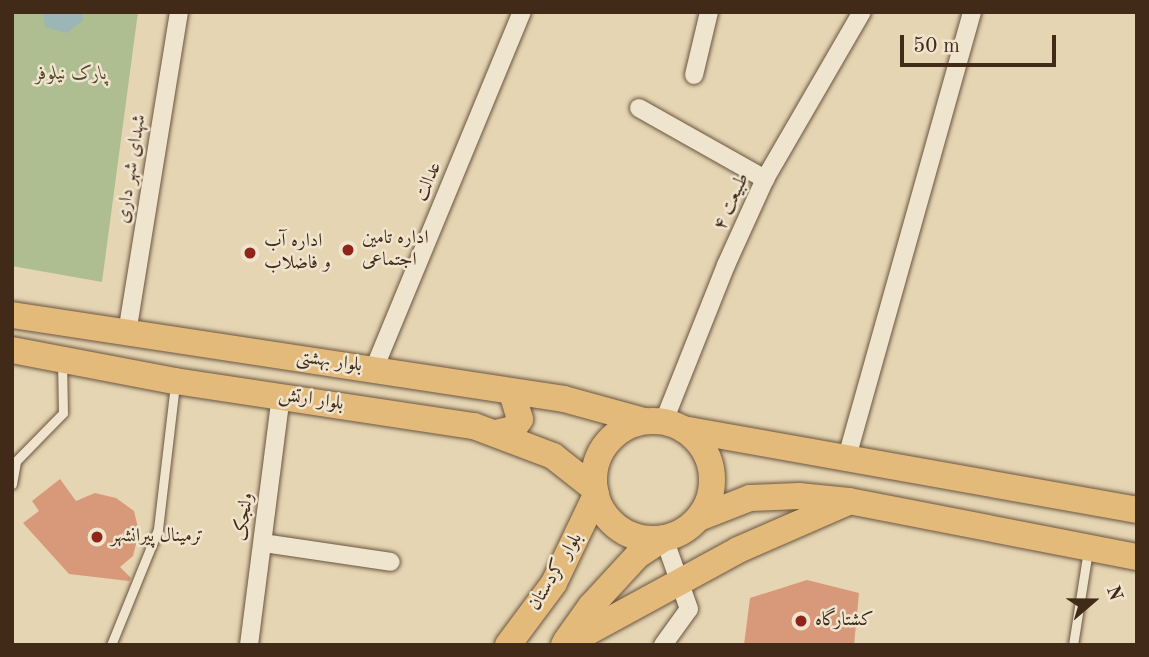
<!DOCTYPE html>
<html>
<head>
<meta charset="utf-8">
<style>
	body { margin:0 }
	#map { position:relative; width:1149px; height:657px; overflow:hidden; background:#e6d5b3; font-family:"Old Standard TT",Amiri,serif }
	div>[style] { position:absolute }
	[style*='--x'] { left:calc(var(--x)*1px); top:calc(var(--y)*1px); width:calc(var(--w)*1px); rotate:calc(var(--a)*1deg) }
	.green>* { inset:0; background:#aebe91 }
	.water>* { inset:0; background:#9cb6b8 }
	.building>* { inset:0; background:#d79979 }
	.roads { filter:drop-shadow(0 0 2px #6a553f) drop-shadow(0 0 2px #6a553f) }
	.lane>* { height:9px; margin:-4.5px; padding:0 4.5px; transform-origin:4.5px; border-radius:4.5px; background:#efe4ce }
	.street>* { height:18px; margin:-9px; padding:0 9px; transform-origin:9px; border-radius:9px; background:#efe4ce }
	.primary>* { height:26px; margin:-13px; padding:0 13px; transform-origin:13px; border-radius:13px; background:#e3ba7a }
	.primary>.ring { margin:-13px; padding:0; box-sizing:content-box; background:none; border:26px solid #e3ba7a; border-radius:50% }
	.dots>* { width:19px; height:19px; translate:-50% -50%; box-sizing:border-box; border:4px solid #efe4ce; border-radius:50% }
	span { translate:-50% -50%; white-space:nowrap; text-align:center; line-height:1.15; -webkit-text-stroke:5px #efe4ce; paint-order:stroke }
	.park-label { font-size:19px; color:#574830; font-style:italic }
	.street-label { font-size:19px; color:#412a18 }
	.poi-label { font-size:19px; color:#412a18 }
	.left { translate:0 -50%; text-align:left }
	.frame { position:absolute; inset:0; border:14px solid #412a18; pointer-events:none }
	.north { position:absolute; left:1058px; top:566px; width:70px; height:70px; -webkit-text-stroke:5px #efe4ce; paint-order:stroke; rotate:70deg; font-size:19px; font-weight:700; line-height:28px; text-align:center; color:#412a18 }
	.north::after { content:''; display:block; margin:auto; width:24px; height:32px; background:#412a18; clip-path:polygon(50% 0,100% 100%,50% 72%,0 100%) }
	.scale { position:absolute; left:900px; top:35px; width:156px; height:32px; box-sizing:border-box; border:4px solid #412a18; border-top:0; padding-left:9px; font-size:21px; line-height:24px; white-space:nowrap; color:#412a18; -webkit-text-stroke:5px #efe4ce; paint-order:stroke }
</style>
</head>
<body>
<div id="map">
	<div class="green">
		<i style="clip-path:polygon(12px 12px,138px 12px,102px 282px,12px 266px)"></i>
	</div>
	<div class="water">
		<i style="clip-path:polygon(43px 12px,82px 12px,83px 20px,67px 33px,45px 27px)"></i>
	</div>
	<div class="building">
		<i style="clip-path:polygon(60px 479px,76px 501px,95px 493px,116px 498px,134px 511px,139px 532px,133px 556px,120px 567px,131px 578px,129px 581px,69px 574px,23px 523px,39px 511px,32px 501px)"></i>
		<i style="clip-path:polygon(807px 580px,859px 593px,854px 645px,744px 645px,750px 598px)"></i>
	</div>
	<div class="roads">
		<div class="lane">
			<i style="--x:12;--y:484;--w:23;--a:-80"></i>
			<i style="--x:16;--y:461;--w:67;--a:-45.6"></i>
			<i style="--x:63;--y:413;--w:52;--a:-91.1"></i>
			<i style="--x:111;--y:645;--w:125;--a:-67.9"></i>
			<i style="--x:158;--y:529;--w:146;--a:-83.3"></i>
			<i style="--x:1073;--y:645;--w:96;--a:-81"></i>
		</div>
		<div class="street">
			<i style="--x:694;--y:75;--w:65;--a:-76.6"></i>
			<i style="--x:639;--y:108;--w:145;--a:29.4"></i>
			<i style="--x:127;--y:333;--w:325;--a:-80.8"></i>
			<i style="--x:374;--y:369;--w:386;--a:-67.5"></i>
			<i style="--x:664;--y:421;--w:168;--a:-68.3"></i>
			<i style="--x:726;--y:265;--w:94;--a:-65.6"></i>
			<i style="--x:765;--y:179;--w:193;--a:-59.9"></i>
			<i style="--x:847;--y:457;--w:462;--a:-74.3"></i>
			<i style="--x:263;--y:543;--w:129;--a:8.4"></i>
			<i style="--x:249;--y:645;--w:252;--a:-82.7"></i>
			<i style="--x:663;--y:645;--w:44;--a:-54.2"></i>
			<i style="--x:689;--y:609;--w:75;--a:-109.4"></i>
		</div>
		<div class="primary">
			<i style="--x:12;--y:315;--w:558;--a:8.65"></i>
			<i style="--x:564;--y:399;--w:83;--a:15.4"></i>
			<i style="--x:12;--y:350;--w:166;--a:10.8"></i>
			<i style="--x:175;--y:381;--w:302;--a:8.6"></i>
			<i style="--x:474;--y:426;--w:85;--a:20.8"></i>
			<i style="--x:553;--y:456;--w:53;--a:38.2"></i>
			<i class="ring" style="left:594px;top:421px;width:92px;height:92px"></i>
			<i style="--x:683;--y:429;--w:461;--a:10.1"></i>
			<i style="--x:496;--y:433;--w:17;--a:-13"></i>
			<i style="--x:513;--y:429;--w:12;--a:-55"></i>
			<i style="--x:520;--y:419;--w:28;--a:-107"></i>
			<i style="--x:699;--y:518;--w:55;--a:-21.4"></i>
			<i style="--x:750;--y:498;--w:49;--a:-2.3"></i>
			<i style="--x:799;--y:496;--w:50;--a:5.7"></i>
			<i style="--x:849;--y:501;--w:293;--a:11"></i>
			<i style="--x:566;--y:641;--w:43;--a:-54.5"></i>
			<i style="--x:591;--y:606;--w:69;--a:-47.3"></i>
			<i style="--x:638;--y:555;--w:31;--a:-33"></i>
			<i style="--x:508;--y:645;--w:77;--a:-53.4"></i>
			<i style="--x:554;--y:583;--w:98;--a:-64.5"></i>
			<i style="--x:564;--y:645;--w:198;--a:-28.6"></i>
			<i style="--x:738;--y:550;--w:118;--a:-23.5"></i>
		</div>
	</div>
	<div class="dots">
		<i style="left:348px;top:250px;background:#8f2418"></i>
		<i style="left:250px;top:253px;background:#8f2418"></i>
		<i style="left:97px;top:537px;background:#8f2418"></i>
		<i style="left:801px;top:621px;background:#8f2418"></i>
	</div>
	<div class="park-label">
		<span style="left:71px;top:75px">پارک نیلوفر</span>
	</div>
	<div class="street-label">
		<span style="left:132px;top:169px;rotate:-81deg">شهدای شهر داری</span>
		<span style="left:429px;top:182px;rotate:-67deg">عدالت</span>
		<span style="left:732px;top:202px;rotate:-65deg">طبیعت ۴</span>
		<span style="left:329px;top:362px;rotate:8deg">بلوار بهشتی</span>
		<span style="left:311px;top:400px;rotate:9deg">بلوار ارتش</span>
		<span style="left:245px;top:517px;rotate:-83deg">ولنجک</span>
		<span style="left:556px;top:572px;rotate:-59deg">بلوار کردستان</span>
	</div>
	<div class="poi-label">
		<span class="left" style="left:362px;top:250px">اداره تامین<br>اجتماعی</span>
		<span class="left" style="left:264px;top:253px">اداره آب<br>و فاضلاب</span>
		<span class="left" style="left:111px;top:537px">ترمینال پیرانشهر</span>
		<span class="left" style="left:815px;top:621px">کشتارگاه</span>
	</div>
	<div class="frame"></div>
	<div class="north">N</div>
	<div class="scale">50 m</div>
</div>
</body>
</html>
